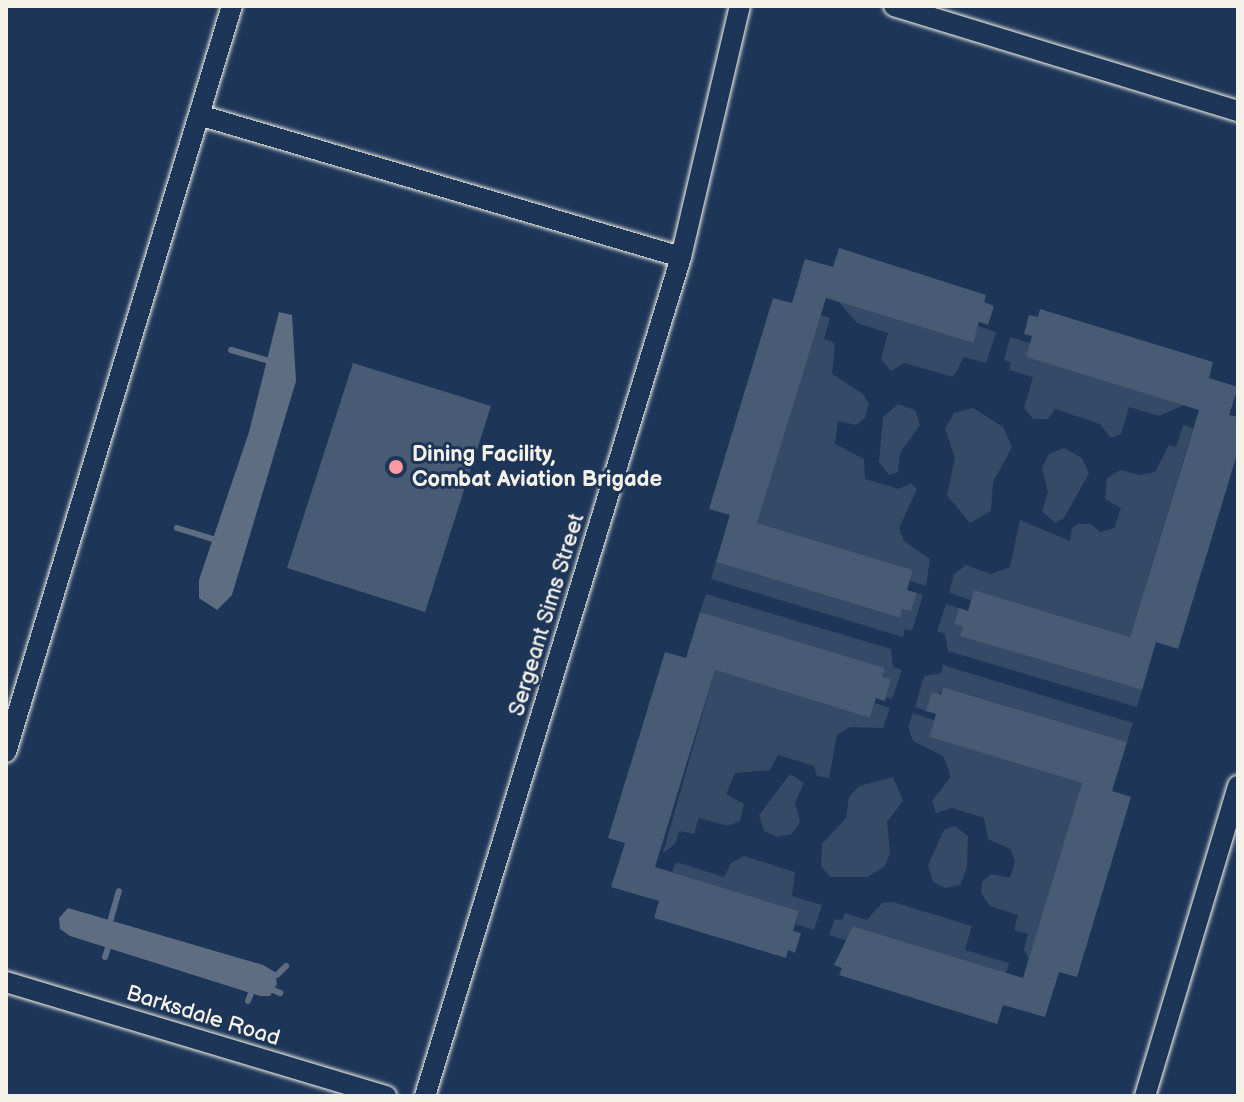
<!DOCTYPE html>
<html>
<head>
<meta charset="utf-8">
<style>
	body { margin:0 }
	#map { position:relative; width:1244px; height:1102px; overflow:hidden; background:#1d3557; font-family:"Balsamiq Sans",sans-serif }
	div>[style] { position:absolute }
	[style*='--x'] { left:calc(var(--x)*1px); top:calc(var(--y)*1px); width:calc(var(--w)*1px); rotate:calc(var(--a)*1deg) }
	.green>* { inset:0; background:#354a67 }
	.water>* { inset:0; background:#5e6d82 }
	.stream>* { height:6px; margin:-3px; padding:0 3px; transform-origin:3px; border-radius:3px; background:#5e6d82 }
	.building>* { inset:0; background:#485b74 }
	.roads { filter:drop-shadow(0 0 2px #f4f1e8) drop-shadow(0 0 2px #f4f1e8) }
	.minor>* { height:20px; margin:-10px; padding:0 10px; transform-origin:10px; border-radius:10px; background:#1d3557 }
	.dots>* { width:22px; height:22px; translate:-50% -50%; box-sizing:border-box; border:4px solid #1d3557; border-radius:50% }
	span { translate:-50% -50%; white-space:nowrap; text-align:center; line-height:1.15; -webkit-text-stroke:6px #1d3557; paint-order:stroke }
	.poi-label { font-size:22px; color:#f4f1e8; font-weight:700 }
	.left { translate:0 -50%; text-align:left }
	.street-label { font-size:22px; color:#f4f1e8 }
	.frame { position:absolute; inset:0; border:8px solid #f4f1e8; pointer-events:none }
</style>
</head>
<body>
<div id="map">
	<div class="green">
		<i style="clip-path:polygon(839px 302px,972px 343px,978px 326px,996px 332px,986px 363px,964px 357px,953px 377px,904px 363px,891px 371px,881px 359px,888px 333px,857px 323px)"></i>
		<i style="clip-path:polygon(820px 315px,830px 318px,824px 339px,835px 343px,832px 374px,863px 394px,869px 404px,865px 418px,856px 425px,838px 421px,835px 444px,864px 459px,865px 479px,899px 489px,911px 483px,917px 489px,899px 528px,904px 541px,930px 559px,926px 586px,910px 581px,913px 570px,757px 523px)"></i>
		<i style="clip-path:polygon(1010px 337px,1030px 343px,1026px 357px,1184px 405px,1159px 416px,1129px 407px,1121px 434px,1111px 438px,1100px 424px,1055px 409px,1048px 419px,1033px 419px,1024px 408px,1033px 377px,1009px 370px,1011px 363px,1004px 360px)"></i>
		<i style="clip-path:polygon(898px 404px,915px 410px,920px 425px,900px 453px,898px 472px,889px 475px,879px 462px,883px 417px)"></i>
		<i style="clip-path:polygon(973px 408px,1003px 427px,1012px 447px,993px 482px,991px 511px,970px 523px,947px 495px,955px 458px,945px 429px,954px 413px)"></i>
		<i style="clip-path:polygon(1183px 425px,1193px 428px,1130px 637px,974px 590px,971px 600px,949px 593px,954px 574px,966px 565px,991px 574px,1010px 567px,1020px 520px,1070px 541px,1072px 528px,1078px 524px,1091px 524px,1100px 532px,1114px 528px,1121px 508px,1105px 499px,1107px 478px,1120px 470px,1140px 475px,1155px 472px,1169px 445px,1176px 447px)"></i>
		<i style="clip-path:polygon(1064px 448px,1082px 458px,1089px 473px,1064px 518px,1055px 523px,1042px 511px,1048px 492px,1042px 468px,1049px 454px)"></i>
		<i style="clip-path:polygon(716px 562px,899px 618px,902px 609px,911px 611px,917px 593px,923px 595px,912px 631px,905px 629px,903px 637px,711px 579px)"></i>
		<i style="clip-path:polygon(706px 594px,891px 649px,893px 667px,902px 670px,892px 699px,886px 697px,891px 680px,882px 677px,885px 668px,700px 612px)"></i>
		<i style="clip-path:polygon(946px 604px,959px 608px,955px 624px,963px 627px,961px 636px,1142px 690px,1137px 707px,948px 651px,945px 634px,937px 631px)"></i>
		<i style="clip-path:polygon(943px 665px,1133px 723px,1127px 742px,944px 687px,926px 711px,915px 707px,924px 676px,941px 673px)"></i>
		<i style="clip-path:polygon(715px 670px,870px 718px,875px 703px,890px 708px,883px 728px,850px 727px,837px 735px,829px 778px,817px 776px,814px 766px,778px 755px,770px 770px,735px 773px,726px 794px,744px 804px,740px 821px,728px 826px,699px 818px,694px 834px,679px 831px,675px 844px,663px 853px)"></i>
		<i style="clip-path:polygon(913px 713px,934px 720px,929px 737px,1082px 783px,1029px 959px,1024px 950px,1028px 934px,1014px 930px,1018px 915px,990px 906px,981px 893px,982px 882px,991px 874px,1010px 878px,1015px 861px,1010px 849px,988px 839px,984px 818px,952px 808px,936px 813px,932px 801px,950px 778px,949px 771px,943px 756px,913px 741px,908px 727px)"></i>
		<i style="clip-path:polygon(790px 774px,804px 783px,795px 803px,800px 822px,792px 834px,777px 837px,764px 831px,759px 815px)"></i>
		<i style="clip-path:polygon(893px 777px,903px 801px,887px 822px,890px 853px,885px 866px,868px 877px,830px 877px,821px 866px,822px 844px,846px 818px,849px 797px,859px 786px)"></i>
		<i style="clip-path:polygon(955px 826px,968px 836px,967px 867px,960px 885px,945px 888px,933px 882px,928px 865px,944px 830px)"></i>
		<i style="clip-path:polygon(744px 856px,795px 872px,792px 896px,822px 905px,814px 930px,796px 924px,799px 911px,672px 872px,676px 862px,724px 877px,731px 863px)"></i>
		<i style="clip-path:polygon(893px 902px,972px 926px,965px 950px,1009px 963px,1006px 973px,854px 926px,849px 941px,829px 935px,835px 919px,842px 920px,845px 913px,867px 920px,882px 903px)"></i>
	</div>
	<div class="water">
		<i style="clip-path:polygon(279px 312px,292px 315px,296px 381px,232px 595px,217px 610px,199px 598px,199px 580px,249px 432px)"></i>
		<i style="clip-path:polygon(68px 908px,263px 965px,275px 972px,277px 984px,270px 996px,260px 996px,70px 936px,60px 929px,59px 918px)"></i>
	</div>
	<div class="stream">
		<i style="--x:231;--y:350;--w:37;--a:16"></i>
		<i style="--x:177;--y:528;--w:38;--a:17"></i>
		<i style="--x:110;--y:922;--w:32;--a:-74"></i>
		<i style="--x:105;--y:957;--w:9;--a:-72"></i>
		<i style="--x:277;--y:975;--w:13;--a:-45"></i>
		<i style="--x:273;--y:990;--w:8;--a:23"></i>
		<i style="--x:248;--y:1001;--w:9;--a:-69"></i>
	</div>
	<div class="building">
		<i style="clip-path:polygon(839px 248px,986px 295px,984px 302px,994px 306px,988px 325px,979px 322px,973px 343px,826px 298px,757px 523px,913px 570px,907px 590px,917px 593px,911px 611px,902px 609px,900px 618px,716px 562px,730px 515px,709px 509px,773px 298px,792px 303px,805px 259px,833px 267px)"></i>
		<i style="clip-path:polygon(1040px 309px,1213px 362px,1209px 378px,1238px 387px,1229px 415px,1238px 417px,1238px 451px,1178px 649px,1156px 642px,1142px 690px,960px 636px,963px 627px,954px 624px,959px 608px,968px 611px,974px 590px,1130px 637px,1199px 410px,1026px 357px,1032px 336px,1024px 334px,1029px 315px,1038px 317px)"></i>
		<i style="clip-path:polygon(353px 363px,491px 406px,425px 612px,287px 568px)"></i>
		<i style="clip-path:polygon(700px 612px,885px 668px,882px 677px,891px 679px,885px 701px,876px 698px,870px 718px,715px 670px,655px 867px,799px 911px,793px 931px,801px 933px,795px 953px,788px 950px,786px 958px,654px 918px,659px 901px,611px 887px,625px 843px,608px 838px,665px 652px,686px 658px)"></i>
		<i style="clip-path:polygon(943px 687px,1127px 742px,1112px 791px,1131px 797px,1077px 977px,1059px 972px,1045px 1017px,1003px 1005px,997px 1024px,839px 975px,842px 968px,834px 965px,853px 926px,1023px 978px,1082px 783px,929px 737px,936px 714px,926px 711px,932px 692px,941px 695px)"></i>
	</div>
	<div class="roads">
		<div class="minor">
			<i style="--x:894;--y:6;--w:360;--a:17"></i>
			<i style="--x:199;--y:115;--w:502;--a:16.42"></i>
			<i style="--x:6;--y:752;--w:779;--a:-73.15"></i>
			<i style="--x:6;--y:982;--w:397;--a:16.7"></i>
			<i style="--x:425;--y:1096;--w:877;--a:-73.03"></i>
			<i style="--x:681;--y:257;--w:258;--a:-76.8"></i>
			<i style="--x:1145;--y:1096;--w:324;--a:-73.3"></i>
		</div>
	</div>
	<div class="dots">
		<i style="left:396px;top:467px;background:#ff9aa2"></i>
	</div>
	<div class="poi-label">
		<span class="left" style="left:412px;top:467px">Dining Facility,<br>Combat Aviation Brigade</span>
	</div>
	<div class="street-label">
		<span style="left:547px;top:615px;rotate:-73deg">Sergeant Sims Street</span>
		<span style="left:203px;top:1016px;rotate:17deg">Barksdale Road</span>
	</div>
	<div class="frame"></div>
</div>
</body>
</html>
